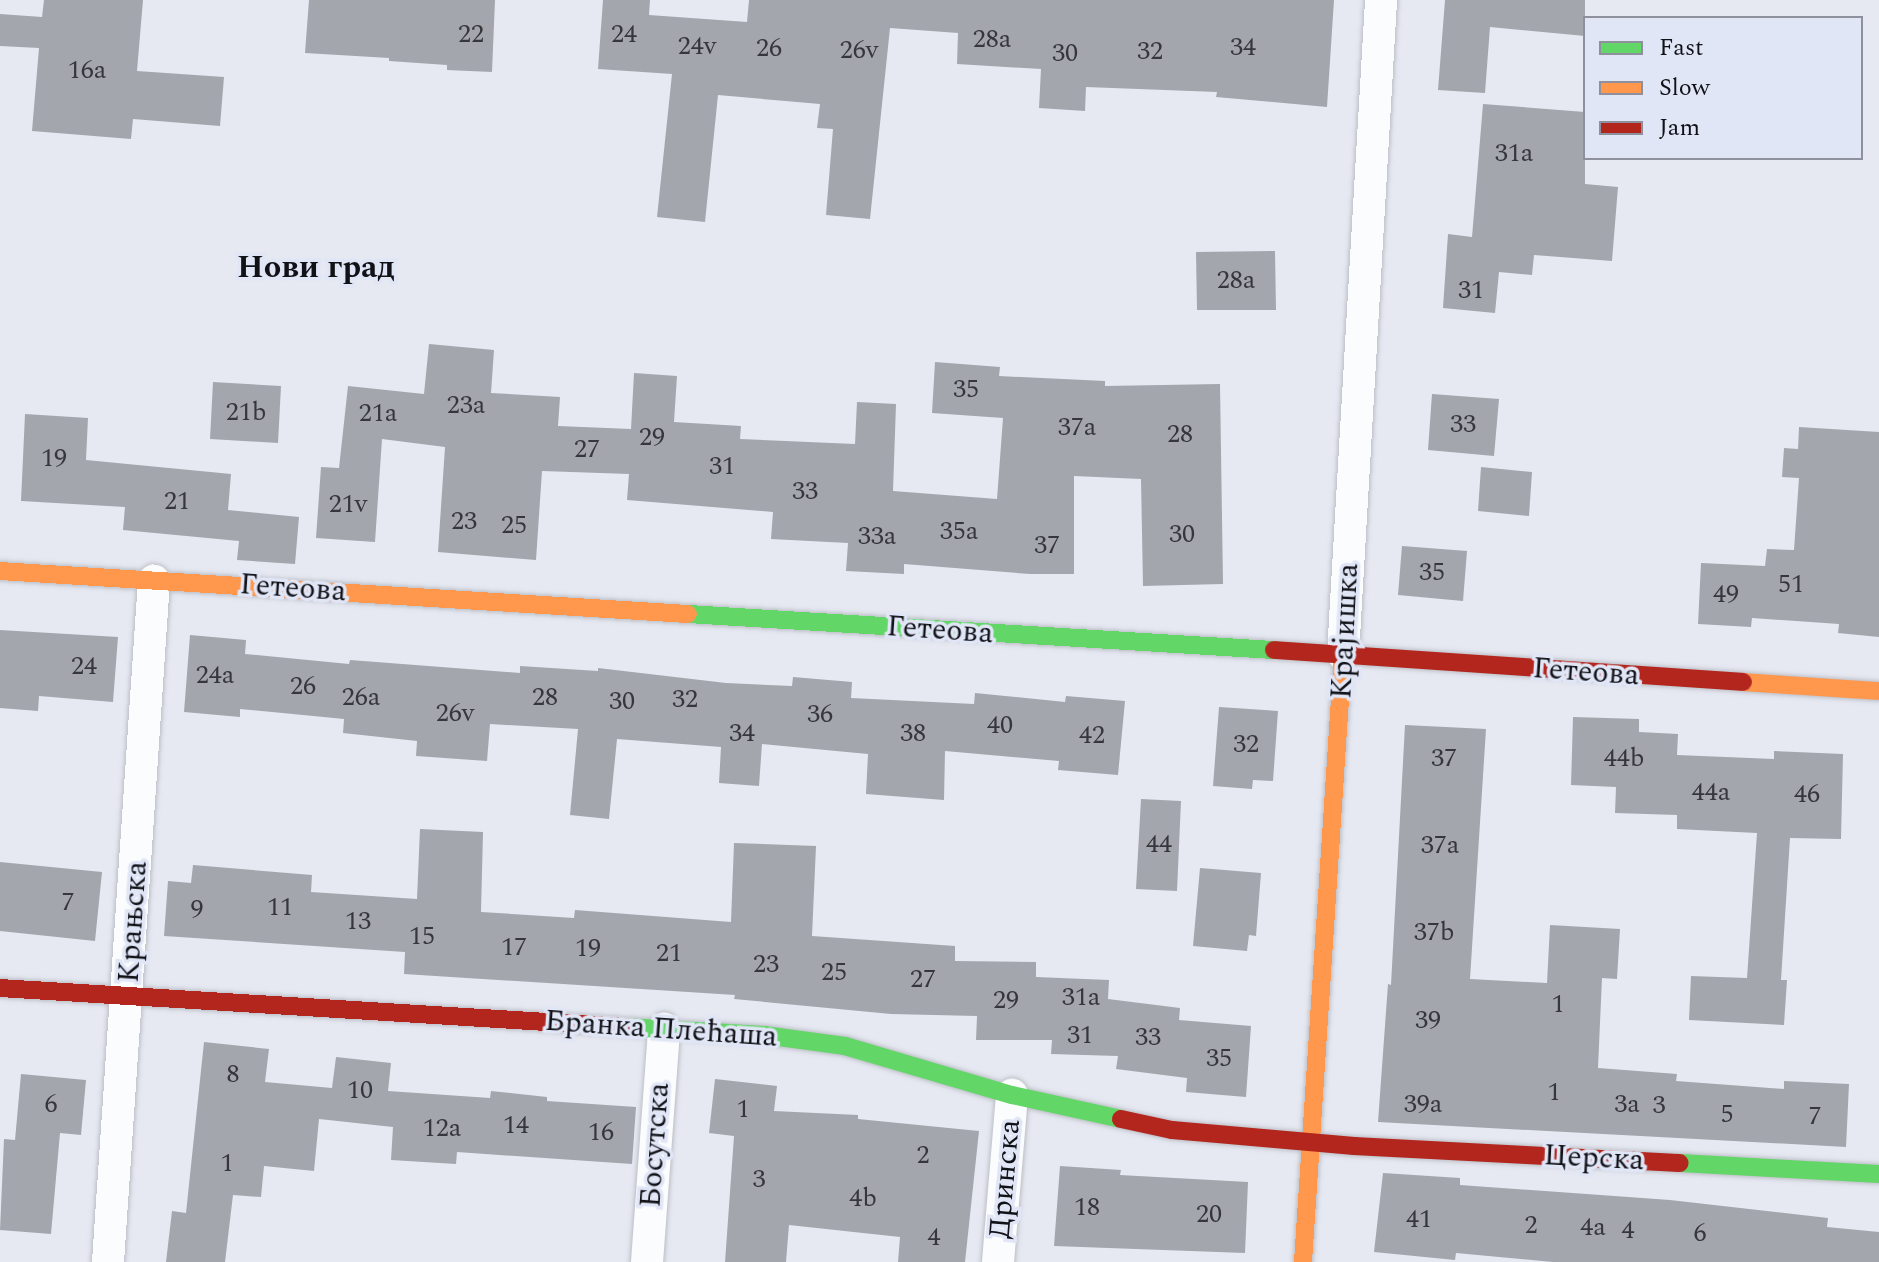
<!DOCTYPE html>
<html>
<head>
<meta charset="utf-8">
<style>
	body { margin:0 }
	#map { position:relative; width:1879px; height:1262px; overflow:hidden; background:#e6e9f2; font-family:Spectral,serif }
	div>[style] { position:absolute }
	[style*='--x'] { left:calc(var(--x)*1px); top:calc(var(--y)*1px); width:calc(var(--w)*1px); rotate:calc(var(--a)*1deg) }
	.building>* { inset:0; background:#a4a6ad }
	.roads { filter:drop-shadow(0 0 2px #bdbfc6) drop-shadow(0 0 2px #bdbfc6) }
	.street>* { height:32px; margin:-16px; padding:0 16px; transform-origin:16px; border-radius:16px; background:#fbfcfd }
	.fast>* { height:18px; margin:-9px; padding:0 9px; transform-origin:9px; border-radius:9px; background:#63d668 }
	.slow>* { height:18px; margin:-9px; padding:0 9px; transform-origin:9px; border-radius:9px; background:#ff974d }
	.jam>* { height:18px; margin:-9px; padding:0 9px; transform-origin:9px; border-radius:9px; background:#b3261e }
	span { translate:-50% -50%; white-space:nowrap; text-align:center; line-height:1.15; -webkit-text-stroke:7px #e1e6f7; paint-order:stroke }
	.number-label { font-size:26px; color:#36373c }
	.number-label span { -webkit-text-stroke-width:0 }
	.street-label { font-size:30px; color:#111217 }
	.neighbourhood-label { font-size:32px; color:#111217; font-weight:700 }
	.legend { position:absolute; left:1583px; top:16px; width:280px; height:144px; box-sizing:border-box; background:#e1e6f7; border:2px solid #8e919d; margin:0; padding:10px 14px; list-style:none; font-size:24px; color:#111217 }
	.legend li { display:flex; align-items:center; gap:16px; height:40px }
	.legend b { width:40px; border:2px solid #8e919d }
</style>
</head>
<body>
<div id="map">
	<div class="building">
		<i style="clip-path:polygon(44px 0,143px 0,137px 71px,224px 77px,220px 126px,133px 119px,131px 139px,32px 131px,39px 48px,0 46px,0 14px,42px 17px)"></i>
		<i style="clip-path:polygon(309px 0,495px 0,492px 72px,447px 70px,447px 65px,389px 61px,389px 58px,305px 53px)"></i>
		<i style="clip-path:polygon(603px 0,650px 0,649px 15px,747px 22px,749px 0,1334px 0,1327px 107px,1216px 97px,1217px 92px,1086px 87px,1085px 111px,1039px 108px,1041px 69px,957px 64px,958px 33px,890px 28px,870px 219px,826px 215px,833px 129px,817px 128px,820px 104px,718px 95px,705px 222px,657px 217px,672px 74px,598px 69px)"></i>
		<i style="clip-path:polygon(1445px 0,1585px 0,1585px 36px,1490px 27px,1485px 93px,1438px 90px)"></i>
		<i style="clip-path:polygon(1483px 104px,1585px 112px,1585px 184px,1618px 187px,1612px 261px,1534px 255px,1532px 275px,1499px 272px,1495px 313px,1443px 308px,1448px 234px,1472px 237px)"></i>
		<i style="clip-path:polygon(1275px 251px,1276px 310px,1197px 310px,1196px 252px)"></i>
		<i style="clip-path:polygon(429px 344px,494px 350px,491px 393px,560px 397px,558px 426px,631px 429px,634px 373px,677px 376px,674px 422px,741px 426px,740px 439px,855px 444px,857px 402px,896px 404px,893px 491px,997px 499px,1003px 418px,932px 413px,935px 362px,1000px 367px,999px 376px,1105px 381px,1105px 386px,1220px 384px,1223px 584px,1143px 586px,1141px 479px,1074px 476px,1074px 574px,1030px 574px,904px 564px,904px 574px,846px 571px,848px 543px,771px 539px,773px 512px,627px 500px,629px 474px,542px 471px,536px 560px,438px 552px,445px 447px,382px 439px,375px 542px,316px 538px,321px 467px,339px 468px,348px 386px,424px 394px)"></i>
		<i style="clip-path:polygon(213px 382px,281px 386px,278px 443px,210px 439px)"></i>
		<i style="clip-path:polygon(1432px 394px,1499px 399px,1494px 456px,1428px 450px)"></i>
		<i style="clip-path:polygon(25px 414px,88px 418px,86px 460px,231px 474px,228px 510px,299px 517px,295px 564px,237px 560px,239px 541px,123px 530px,125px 507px,21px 501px)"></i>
		<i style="clip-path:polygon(1799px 427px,1879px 432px,1879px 637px,1838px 633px,1839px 624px,1752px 618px,1751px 627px,1698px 624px,1701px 563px,1765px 566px,1767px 549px,1794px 550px,1799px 478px,1782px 477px,1784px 448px,1798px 449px)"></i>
		<i style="clip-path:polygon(1481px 467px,1532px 472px,1529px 516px,1478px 511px)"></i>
		<i style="clip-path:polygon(1402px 546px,1467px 551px,1463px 601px,1398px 595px)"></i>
		<i style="clip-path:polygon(0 630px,118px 637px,113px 702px,39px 696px,38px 711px,0 708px)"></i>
		<i style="clip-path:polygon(190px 635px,246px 640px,245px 654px,349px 664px,350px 660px,520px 673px,520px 666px,598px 671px,598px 668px,726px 683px,792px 686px,793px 677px,852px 682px,851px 698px,974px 704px,975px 693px,1065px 702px,1066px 696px,1125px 701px,1118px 775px,1058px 770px,1059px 761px,945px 751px,944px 800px,866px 794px,868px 754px,762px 744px,759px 786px,719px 783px,721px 747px,617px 739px,609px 819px,570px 815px,578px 729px,490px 724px,487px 761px,416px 756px,417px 741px,343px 733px,344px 719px,240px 709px,240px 717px,184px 712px)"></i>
		<i style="clip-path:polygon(1219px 707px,1278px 711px,1273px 781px,1253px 780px,1252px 789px,1213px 786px)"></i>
		<i style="clip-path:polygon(1573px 717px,1639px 719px,1639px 732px,1678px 734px,1677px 755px,1774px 759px,1774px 751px,1843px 754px,1841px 839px,1790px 838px,1781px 980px,1787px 980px,1784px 1025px,1689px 1020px,1691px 976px,1747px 978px,1757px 833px,1677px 829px,1677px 815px,1615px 813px,1616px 787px,1571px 785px)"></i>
		<i style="clip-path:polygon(1405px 725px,1486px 729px,1470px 979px,1547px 983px,1550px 925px,1620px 929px,1617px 979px,1602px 978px,1598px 1068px,1677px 1074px,1676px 1081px,1784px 1089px,1784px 1081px,1849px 1084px,1846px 1147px,1378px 1122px,1388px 984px,1391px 985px)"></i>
		<i style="clip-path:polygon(1141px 799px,1181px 801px,1177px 891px,1136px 889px)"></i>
		<i style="clip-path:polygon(420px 829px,483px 832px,481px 912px,574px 918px,575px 910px,731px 922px,734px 843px,816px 846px,812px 936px,955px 946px,955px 961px,1036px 962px,1036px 977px,1109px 980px,1108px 999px,1180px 1008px,1179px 1020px,1251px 1026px,1246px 1097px,1186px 1092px,1187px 1078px,1116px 1069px,1118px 1056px,1051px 1054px,1052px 1040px,976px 1040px,977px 1016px,891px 1014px,734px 999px,735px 995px,404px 974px,405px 952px,164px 936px,168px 881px,191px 883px,193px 865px,312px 875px,311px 892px,417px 899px)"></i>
		<i style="clip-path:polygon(0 862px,102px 872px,95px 941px,0 931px)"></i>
		<i style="clip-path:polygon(1200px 868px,1261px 873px,1256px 936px,1249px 935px,1247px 951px,1193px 946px)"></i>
		<i style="clip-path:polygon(204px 1042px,269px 1049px,265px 1082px,332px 1088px,336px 1057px,391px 1063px,388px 1091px,490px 1098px,491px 1091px,547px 1097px,547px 1101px,636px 1107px,632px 1164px,457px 1152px,456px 1164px,391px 1160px,393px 1127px,319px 1119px,314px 1171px,264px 1166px,261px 1197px,233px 1195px,225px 1262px,166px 1262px,172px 1211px,186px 1213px)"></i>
		<i style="clip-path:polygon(21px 1074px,86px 1080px,81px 1135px,60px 1133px,51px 1234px,0 1230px,4px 1139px,15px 1140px)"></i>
		<i style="clip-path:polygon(715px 1079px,777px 1086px,774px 1111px,858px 1115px,858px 1119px,979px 1131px,965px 1262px,898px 1262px,900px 1237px,789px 1225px,786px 1262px,725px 1262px,734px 1136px,709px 1133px)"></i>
		<i style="clip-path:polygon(1060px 1166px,1121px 1170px,1120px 1175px,1248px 1182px,1245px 1253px,1054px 1246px)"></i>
		<i style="clip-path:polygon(1383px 1173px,1460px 1178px,1460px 1185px,1670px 1200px,1828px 1218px,1827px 1227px,1879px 1232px,1879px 1262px,1553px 1262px,1456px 1253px,1455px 1260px,1374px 1252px)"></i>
	</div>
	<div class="roads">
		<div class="street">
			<i style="--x:1343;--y:654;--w:655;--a:-86.67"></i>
			<i style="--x:108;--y:1262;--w:683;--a:-86.14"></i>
			<i style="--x:647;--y:1262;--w:234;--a:-85.8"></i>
			<i style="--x:998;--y:1262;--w:168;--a:-85.2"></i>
		</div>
		<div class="fast">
			<i style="--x:688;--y:614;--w:587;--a:3.52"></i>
			<i style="--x:626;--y:1027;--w:138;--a:3.3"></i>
			<i style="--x:764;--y:1035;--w:82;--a:7.7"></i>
			<i style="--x:845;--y:1046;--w:174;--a:16.4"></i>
			<i style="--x:1012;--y:1095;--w:112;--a:12.4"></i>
			<i style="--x:1680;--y:1163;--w:199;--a:3.2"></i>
		</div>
		<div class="slow">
			<i style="--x:0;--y:571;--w:689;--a:3.58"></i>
			<i style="--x:1743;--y:682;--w:136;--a:3.8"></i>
			<i style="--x:1303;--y:1262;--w:609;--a:-86.24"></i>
		</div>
		<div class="jam">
			<i style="--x:1274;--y:650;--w:470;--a:3.9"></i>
			<i style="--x:0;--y:988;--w:627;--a:3.56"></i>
			<i style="--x:1121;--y:1119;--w:52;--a:12.2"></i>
			<i style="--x:1172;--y:1130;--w:183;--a:5"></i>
			<i style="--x:1354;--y:1146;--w:326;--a:3"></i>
		</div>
	</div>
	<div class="number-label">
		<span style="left:471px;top:35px">22</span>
		<span style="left:624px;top:35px">24</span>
		<span style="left:992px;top:40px">28a</span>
		<span style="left:697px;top:47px">24v</span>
		<span style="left:1243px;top:48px">34</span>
		<span style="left:769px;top:49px">26</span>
		<span style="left:859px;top:51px">26v</span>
		<span style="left:1150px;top:52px">32</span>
		<span style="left:1065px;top:54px">30</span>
		<span style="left:87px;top:71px">16a</span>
		<span style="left:1514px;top:154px">31a</span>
		<span style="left:1236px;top:281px">28a</span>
		<span style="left:1471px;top:291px">31</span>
		<span style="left:966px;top:390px">35</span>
		<span style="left:466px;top:406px">23a</span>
		<span style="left:246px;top:413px">21b</span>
		<span style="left:378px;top:414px">21a</span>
		<span style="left:1463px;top:425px">33</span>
		<span style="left:1077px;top:428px">37a</span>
		<span style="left:1180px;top:435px">28</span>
		<span style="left:652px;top:438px">29</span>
		<span style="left:587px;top:450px">27</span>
		<span style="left:54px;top:459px">19</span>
		<span style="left:722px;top:467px">31</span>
		<span style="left:805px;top:492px">33</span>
		<span style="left:177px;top:502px">21</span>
		<span style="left:348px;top:505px">21v</span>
		<span style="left:464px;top:522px">23</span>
		<span style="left:514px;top:526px">25</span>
		<span style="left:959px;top:532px">35a</span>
		<span style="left:1182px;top:535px">30</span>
		<span style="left:877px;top:537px">33a</span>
		<span style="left:1047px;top:546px">37</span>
		<span style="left:1432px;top:573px">35</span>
		<span style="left:1791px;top:585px">51</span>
		<span style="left:1726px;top:595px">49</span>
		<span style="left:84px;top:667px">24</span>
		<span style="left:215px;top:676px">24a</span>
		<span style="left:303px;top:687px">26</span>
		<span style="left:361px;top:698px">26a</span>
		<span style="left:545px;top:698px">28</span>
		<span style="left:685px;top:700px">32</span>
		<span style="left:622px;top:702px">30</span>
		<span style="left:455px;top:714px">26v</span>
		<span style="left:820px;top:715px">36</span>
		<span style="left:1000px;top:726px">40</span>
		<span style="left:742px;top:734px">34</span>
		<span style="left:913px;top:734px">38</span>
		<span style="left:1092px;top:736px">42</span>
		<span style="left:1246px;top:745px">32</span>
		<span style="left:1444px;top:759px">37</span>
		<span style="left:1624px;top:759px">44b</span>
		<span style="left:1711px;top:793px">44a</span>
		<span style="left:1807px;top:795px">46</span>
		<span style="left:1159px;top:845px">44</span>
		<span style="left:1440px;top:846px">37a</span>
		<span style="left:68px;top:903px">7</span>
		<span style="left:280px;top:908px">11</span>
		<span style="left:197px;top:910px">9</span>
		<span style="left:358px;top:922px">13</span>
		<span style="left:1434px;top:933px">37b</span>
		<span style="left:422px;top:937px">15</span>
		<span style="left:514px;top:948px">17</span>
		<span style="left:588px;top:949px">19</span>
		<span style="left:669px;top:954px">21</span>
		<span style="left:766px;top:965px">23</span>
		<span style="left:834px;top:973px">25</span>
		<span style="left:923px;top:980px">27</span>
		<span style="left:1081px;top:998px">31a</span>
		<span style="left:1006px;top:1001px">29</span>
		<span style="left:1558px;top:1005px">1</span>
		<span style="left:1428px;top:1021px">39</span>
		<span style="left:1080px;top:1036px">31</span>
		<span style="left:1148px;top:1038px">33</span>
		<span style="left:1219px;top:1059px">35</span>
		<span style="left:233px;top:1075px">8</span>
		<span style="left:360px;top:1091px">10</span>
		<span style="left:1554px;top:1093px">1</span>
		<span style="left:51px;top:1105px">6</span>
		<span style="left:1423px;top:1105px">39a</span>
		<span style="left:1627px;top:1105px">3a</span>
		<span style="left:1659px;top:1106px">3</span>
		<span style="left:743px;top:1110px">1</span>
		<span style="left:1727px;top:1115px">5</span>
		<span style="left:1815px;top:1117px">7</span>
		<span style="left:516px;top:1126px">14</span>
		<span style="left:442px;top:1129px">12a</span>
		<span style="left:601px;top:1133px">16</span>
		<span style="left:923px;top:1156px">2</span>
		<span style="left:227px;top:1164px">1</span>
		<span style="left:759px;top:1180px">3</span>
		<span style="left:863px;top:1199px">4b</span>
		<span style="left:1087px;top:1208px">18</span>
		<span style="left:1209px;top:1215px">20</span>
		<span style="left:1419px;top:1220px">41</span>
		<span style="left:1531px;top:1226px">2</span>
		<span style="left:1593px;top:1228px">4a</span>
		<span style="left:1628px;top:1231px">4</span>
		<span style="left:1700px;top:1234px">6</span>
		<span style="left:934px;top:1238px">4</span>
	</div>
	<div class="street-label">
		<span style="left:293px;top:588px;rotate:4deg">Гетеова</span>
		<span style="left:940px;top:630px;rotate:4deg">Гетеова</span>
		<span style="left:1345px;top:631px;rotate:-87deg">Крајишка</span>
		<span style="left:1586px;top:672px;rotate:4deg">Гетеова</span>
		<span style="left:133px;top:922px;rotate:-86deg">Крањска</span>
		<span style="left:661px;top:1029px;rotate:4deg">Бранка Плећаша</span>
		<span style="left:655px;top:1145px;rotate:-86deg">Босутска</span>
		<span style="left:1594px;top:1158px;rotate:3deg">Церска</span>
		<span style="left:1005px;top:1179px;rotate:-85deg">Дринска</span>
	</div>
	<div class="neighbourhood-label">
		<span style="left:316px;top:268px">Нови град</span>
	</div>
	<ul class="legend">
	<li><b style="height:10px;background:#63d668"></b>Fast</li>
	<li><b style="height:10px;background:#ff974d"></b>Slow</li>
	<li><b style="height:10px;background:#b3261e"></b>Jam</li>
	</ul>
</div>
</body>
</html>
